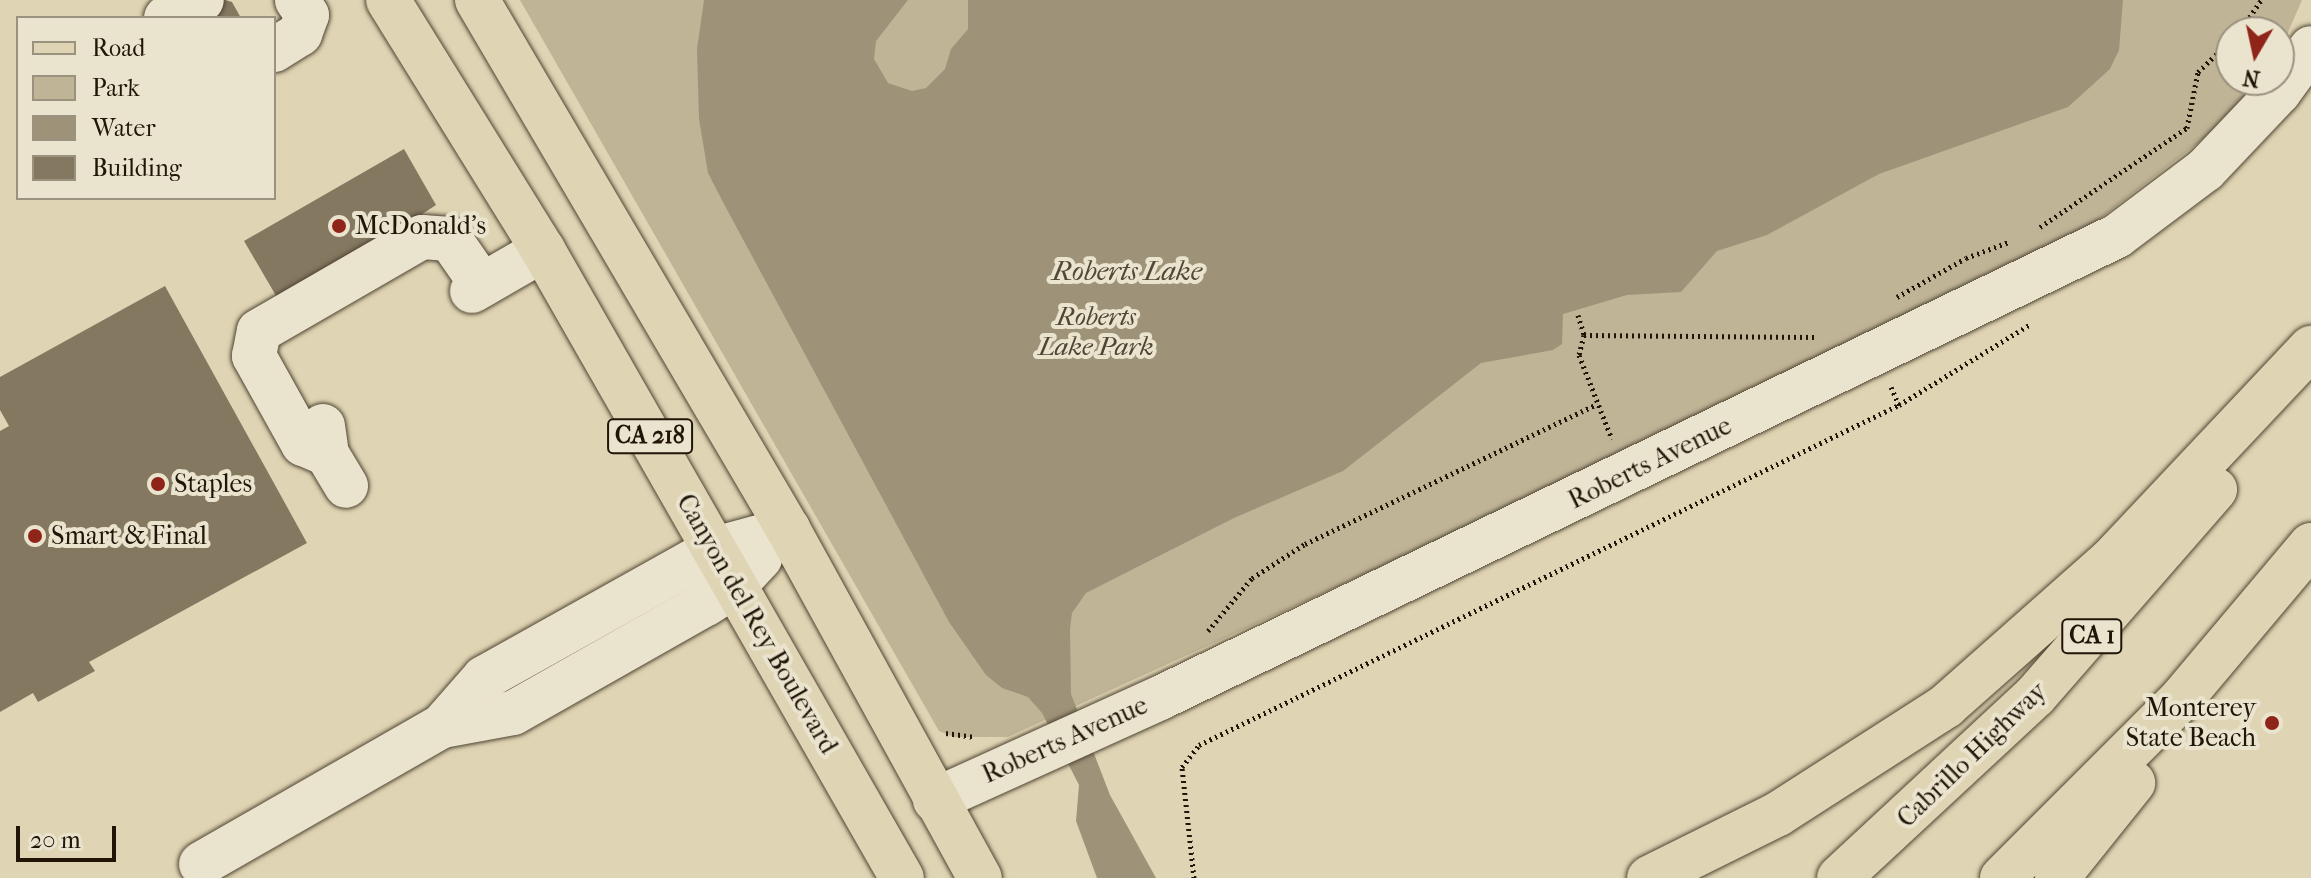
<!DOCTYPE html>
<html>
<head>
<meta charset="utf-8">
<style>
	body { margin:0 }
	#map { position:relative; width:2311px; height:878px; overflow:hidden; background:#dfd4b3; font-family:"IM FELL French Canon",serif }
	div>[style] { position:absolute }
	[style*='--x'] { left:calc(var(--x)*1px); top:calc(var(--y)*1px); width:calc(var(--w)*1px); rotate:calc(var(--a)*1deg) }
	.green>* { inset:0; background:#bfb496 }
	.water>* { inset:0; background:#9e9379 }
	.building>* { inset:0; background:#847861 }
	.path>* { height:5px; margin-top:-2.5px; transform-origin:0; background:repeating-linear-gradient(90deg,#211508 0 2px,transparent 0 6px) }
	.roads { filter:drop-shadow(0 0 2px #504533) drop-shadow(0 0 2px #504533) }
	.minor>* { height:44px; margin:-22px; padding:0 22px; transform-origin:22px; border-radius:22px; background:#eae3ce }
	.major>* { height:44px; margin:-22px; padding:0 22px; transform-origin:22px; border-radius:22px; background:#dfd4b3 }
	.highway>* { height:44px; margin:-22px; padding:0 22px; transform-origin:22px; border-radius:22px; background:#dfd4b3 }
	.dots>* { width:22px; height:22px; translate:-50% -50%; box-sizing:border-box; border:4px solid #eae3ce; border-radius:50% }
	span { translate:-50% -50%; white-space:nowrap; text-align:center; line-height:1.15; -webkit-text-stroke:8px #eae3ce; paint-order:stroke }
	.shield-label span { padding:2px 6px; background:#eae3ce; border:2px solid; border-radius:6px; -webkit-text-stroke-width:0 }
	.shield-label { font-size:24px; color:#211508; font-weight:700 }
	.poi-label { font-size:26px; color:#211508 }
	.left { translate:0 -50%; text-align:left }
	.right { translate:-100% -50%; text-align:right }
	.park-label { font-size:26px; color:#504533; font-style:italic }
	.street-label { font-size:26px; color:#211508 }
	.water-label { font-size:28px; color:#534735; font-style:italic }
	.legend { position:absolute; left:16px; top:16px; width:260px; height:184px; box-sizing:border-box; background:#eae3ce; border:2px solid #9a917f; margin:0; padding:10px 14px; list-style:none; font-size:24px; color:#211508 }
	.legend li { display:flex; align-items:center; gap:16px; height:40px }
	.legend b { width:40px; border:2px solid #9a917f }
	.north { position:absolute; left:2215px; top:16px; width:80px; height:80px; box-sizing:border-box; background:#eae3ce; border:2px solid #9a917f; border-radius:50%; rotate:189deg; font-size:22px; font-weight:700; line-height:32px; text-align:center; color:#211508 }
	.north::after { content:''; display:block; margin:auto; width:28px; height:36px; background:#8f2418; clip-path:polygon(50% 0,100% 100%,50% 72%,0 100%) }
	.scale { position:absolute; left:16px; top:826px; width:100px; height:36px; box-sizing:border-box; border:4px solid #211508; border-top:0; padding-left:10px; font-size:24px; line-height:28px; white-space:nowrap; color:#211508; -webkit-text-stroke:6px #eae3ce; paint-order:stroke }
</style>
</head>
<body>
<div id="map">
	<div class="green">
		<i style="clip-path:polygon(520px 0,2302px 0,2279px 53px,2279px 32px,2231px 32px,2231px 80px,2267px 80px,2260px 95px,2037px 267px,1008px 737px,954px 737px,939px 731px)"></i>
	</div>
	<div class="water">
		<i style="clip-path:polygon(704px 0,908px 0,876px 41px,874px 59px,888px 83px,912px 91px,926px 88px,945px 69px,951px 49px,968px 29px,968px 0,2123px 0,2119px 50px,2110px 69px,2068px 107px,1879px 174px,1767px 235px,1717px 251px,1681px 292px,1627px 295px,1563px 314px,1562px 344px,1553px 350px,1481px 363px,1343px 471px,1234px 518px,1086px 593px,1072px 613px,1070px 629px,1071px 694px,1110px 795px,1156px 878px,1097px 878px,1076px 821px,1079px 785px,1042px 713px,1028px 697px,1002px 688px,986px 675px,949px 622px,724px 204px,708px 173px,699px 119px,697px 49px)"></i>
	</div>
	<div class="building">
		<i style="clip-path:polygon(225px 0,232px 2px,241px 18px,193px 18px)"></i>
		<i style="clip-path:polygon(404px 149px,436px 205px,282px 306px,244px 241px)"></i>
		<i style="clip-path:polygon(165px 286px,307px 543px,89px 662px,95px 671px,38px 702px,33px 693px,0 712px,0 431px,9px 426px,0 410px,0 377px)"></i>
	</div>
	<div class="path">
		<i style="--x:2239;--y:32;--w:39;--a:-55"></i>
		<i style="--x:2040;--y:227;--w:177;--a:-34"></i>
		<i style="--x:2187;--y:128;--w:57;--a:-78.9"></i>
		<i style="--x:2198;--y:72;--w:46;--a:-44.1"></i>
		<i style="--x:1897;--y:297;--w:79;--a:-29.5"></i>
		<i style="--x:1966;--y:258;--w:46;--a:-20.4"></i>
		<i style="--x:1578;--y:315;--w:21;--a:73"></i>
		<i style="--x:1584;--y:335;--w:233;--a:0.5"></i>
		<i style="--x:1584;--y:335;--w:21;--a:104"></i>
		<i style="--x:1579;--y:355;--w:90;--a:68.6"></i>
		<i style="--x:1891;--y:387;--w:20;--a:66"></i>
		<i style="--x:1208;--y:631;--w:69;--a:-50.3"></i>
		<i style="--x:1252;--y:578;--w:63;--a:-32.7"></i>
		<i style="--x:1305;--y:544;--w:324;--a:-25.6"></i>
		<i style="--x:946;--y:733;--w:29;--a:8"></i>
		<i style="--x:1194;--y:878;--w:112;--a:-96.2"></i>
		<i style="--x:1182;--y:767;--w:28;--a:-52"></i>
		<i style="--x:1199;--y:745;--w:778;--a:-25.91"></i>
		<i style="--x:1899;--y:405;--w:153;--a:-31.6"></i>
	</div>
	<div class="roads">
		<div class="minor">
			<i style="--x:166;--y:18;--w:40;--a:-26.6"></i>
			<i style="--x:274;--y:50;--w:31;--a:-32"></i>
			<i style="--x:300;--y:34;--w:20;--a:-70"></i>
			<i style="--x:307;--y:15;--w:18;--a:-124"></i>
			<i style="--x:472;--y:291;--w:82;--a:-30"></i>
			<i style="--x:323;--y:426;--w:28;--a:82"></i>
			<i style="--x:327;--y:454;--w:37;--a:59"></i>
			<i style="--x:327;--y:454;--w:26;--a:-157"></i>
			<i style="--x:303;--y:444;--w:101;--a:-119.1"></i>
			<i style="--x:254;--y:356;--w:25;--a:-79"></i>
			<i style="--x:259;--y:331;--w:188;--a:-30"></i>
			<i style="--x:422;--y:237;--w:28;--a:4"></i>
			<i style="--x:450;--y:239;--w:56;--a:55.2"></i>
			<i style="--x:442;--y:726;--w:72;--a:-10.4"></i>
			<i style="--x:513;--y:713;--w:222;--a:-29.5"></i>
			<i style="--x:706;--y:604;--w:35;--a:-33"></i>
			<i style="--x:735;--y:585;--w:37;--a:-47"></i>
			<i style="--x:935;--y:800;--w:247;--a:-24.4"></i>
			<i style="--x:1160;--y:698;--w:1063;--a:-25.77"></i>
			<i style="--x:2117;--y:236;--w:110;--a:-36.9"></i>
			<i style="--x:2205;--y:170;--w:108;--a:-46.5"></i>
			<i style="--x:2279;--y:92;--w:54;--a:-54"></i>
			<i style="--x:201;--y:864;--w:278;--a:-29.8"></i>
			<i style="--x:442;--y:726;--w:64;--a:-48.8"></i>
			<i style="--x:484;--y:678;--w:265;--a:-29.2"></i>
			<i style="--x:715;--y:549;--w:76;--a:-15.3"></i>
		</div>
		<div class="major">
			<i style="--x:388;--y:0;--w:294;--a:58.2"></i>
			<i style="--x:543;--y:250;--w:723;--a:60.25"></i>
			<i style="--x:477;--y:0;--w:614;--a:59.55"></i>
			<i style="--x:788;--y:529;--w:398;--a:61.2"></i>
		</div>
		<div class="highway">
			<i style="--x:1649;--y:878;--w:144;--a:-26.4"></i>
			<i style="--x:1778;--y:814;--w:200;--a:-32.7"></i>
			<i style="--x:1946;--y:706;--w:219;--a:-41.5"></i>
			<i style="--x:2110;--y:561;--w:293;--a:-46.7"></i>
			<i style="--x:1839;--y:878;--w:267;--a:-42.9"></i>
			<i style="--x:2035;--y:696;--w:274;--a:-48.9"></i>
			<i style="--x:2002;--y:878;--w:255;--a:-45"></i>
			<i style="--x:2182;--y:698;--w:200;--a:-49.9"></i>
			<i style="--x:2057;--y:878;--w:122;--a:-51.3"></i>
		</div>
	</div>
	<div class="dots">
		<i style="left:339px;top:226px;background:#8f2418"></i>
		<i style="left:158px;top:484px;background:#8f2418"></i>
		<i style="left:35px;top:536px;background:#8f2418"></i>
		<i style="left:2272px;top:723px;background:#8f2418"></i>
	</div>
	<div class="shield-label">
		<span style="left:650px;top:436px">CA 218</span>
		<span style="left:2092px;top:636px">CA 1</span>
	</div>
	<div class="poi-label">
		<span class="left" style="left:355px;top:226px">McDonald's</span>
		<span class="left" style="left:174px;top:484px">Staples</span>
		<span class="left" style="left:51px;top:536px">Smart &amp; Final</span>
		<span class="right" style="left:2256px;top:723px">Monterey<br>State Beach</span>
	</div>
	<div class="park-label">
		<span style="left:1096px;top:332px">Roberts<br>Lake Park</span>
	</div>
	<div class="street-label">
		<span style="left:1650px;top:463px;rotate:-26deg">Roberts Avenue</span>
		<span style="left:757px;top:624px;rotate:60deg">Canyon del Rey Boulevard</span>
		<span style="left:1065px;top:740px;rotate:-24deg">Roberts Avenue</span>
		<span style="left:1972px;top:755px;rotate:-44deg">Cabrillo Highway</span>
	</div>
	<div class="water-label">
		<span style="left:1127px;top:271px">Roberts Lake</span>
	</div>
	<ul class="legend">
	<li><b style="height:10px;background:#dfd4b3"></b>Road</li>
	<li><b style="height:22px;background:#bfb496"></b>Park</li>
	<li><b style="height:22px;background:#9e9379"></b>Water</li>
	<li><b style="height:22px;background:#847861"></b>Building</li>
	</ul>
	<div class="north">N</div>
	<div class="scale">20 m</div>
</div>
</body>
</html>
